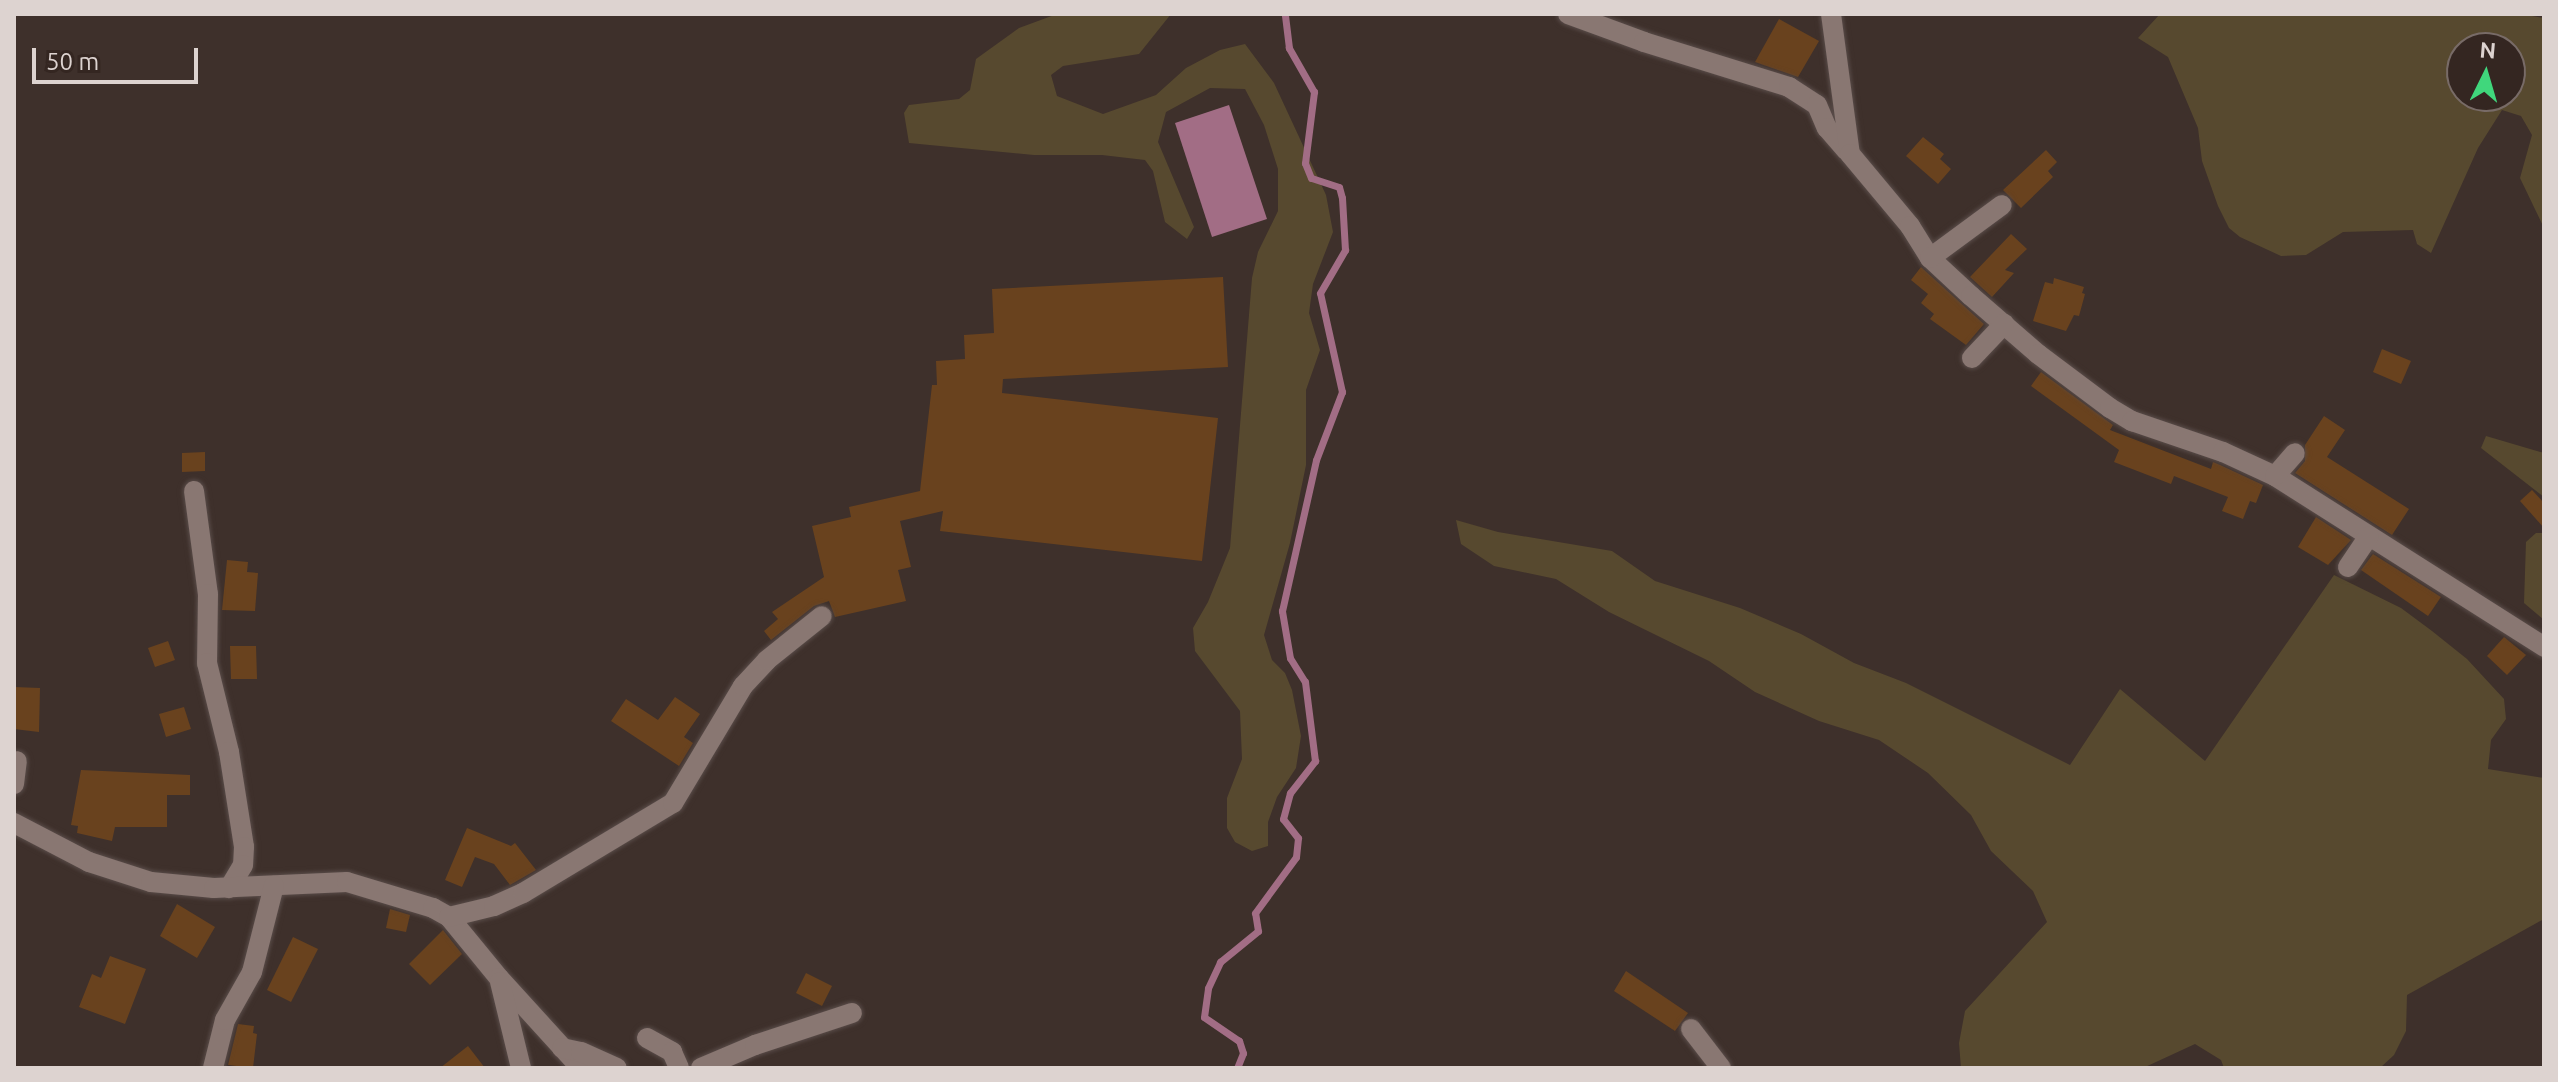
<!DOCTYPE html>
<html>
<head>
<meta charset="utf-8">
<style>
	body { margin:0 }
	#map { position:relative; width:2558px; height:1082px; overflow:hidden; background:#3e302b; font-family:Ubuntu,sans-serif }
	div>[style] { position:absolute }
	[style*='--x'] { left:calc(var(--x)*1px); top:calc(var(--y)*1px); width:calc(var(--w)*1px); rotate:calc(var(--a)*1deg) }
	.green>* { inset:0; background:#57492f }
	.water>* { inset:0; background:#a26d85 }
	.stream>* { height:7px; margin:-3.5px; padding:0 3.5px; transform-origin:3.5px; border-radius:3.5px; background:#a26d85 }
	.building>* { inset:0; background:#69421e }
	.roads { filter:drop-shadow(0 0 2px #594c49) drop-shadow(0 0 2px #594c49) }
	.minor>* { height:20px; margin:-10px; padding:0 10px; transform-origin:10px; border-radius:10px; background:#897772 }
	span { translate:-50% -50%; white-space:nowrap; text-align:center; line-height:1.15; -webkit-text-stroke:6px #342621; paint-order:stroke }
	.frame { position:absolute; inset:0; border:16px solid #ddd3d0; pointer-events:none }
	.north { position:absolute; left:2446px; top:32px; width:80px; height:80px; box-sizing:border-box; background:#342621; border:2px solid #786b67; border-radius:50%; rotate:5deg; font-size:22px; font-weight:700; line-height:32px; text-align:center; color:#ddd3d0 }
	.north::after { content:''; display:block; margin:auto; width:28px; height:36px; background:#40d77c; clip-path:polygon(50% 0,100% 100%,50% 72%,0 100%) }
	.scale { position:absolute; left:32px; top:48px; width:166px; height:36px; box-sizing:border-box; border:4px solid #ddd3d0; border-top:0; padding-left:10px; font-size:24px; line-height:28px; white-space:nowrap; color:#ddd3d0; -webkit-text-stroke:6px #342621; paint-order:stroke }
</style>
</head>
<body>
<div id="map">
	<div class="green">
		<i style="clip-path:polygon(1057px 14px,1171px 14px,1139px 54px,1063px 66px,1051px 75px,1057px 96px,1103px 114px,1156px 95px,1186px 68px,1220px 50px,1245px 44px,1274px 83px,1326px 195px,1333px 232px,1313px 284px,1309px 313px,1320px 350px,1306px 390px,1306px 465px,1290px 543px,1264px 635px,1272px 660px,1285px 673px,1292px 690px,1301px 736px,1296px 768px,1277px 797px,1268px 822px,1268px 846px,1252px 851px,1235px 842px,1227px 828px,1227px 798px,1242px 759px,1240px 711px,1195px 651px,1193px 628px,1208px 602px,1230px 548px,1252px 278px,1258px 252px,1278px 211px,1278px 169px,1264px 125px,1245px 89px,1210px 88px,1166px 112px,1158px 142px,1194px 227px,1187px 239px,1165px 222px,1153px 171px,1145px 160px,1102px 155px,1034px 155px,909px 143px,904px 113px,909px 105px,959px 99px,970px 90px,976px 59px,1019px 28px)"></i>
		<i style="clip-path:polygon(evenodd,2160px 14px,2521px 14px,2544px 18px,2544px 228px,2520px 178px,2532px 135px,2521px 116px,2502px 110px,2478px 148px,2431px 253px,2417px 244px,2413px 230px,2343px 232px,2306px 255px,2281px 256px,2240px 237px,2229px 228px,2218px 206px,2202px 161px,2198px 128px,2168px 57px,2138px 38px,2160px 14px,2462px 48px,2510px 48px,2510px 96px,2462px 96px,2462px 48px)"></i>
		<i style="clip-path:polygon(2486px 436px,2544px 453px,2544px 497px,2481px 448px)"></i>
		<i style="clip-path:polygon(1456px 520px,1498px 532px,1612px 551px,1655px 581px,1740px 608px,1801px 634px,1854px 663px,1906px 683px,2070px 765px,2120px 689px,2205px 761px,2334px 575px,2401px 608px,2432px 631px,2467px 659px,2504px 699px,2506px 719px,2491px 740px,2488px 769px,2544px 778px,2544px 919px,2407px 995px,2406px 1031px,2394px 1055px,2380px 1068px,2224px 1068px,2221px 1060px,2195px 1044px,2143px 1068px,1961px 1068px,1959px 1043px,1965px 1011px,2047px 922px,2033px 891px,1991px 851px,1971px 815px,1928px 773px,1879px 740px,1819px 721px,1755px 692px,1709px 661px,1609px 612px,1556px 579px,1494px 566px,1461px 544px)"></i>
		<i style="clip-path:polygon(2536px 533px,2544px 533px,2544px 620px,2524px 603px,2526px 542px)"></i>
	</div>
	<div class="water">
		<i style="clip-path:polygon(1229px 105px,1267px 219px,1212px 237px,1175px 123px)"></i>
	</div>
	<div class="stream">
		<i style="--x:1237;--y:1068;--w:16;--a:-68"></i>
		<i style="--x:1243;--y:1053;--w:13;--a:-108"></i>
		<i style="--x:1239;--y:1041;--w:42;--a:-145.6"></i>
		<i style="--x:1204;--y:1017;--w:29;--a:-82"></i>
		<i style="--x:1208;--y:988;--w:29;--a:-65"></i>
		<i style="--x:1220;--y:962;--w:49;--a:-39.2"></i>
		<i style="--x:1258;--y:931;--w:18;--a:-99"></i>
		<i style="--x:1255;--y:913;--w:69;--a:-53.8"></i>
		<i style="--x:1296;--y:857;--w:19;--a:-84"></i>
		<i style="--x:1298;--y:838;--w:24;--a:-128"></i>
		<i style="--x:1283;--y:819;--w:27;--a:-75"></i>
		<i style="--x:1290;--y:793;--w:41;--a:-52"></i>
		<i style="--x:1315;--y:761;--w:80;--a:-97.2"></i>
		<i style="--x:1305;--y:682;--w:28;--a:-122"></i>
		<i style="--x:1290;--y:658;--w:48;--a:-99.7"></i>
		<i style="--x:1282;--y:611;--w:155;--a:-77.3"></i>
		<i style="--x:1316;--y:460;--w:73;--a:-69.1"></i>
		<i style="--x:1342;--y:392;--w:101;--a:-102.5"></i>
		<i style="--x:1320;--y:293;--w:50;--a:-59.8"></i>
		<i style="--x:1345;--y:250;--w:52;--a:-93.3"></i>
		<i style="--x:1342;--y:198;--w:11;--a:-105"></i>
		<i style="--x:1339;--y:187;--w:29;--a:-162"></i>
		<i style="--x:1311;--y:178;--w:16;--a:-112"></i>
		<i style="--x:1305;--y:163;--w:72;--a:-82.8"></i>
		<i style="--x:1314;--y:92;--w:51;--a:-119.6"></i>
		<i style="--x:1289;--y:48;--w:34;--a:-97"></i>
	</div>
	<div class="building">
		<i style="clip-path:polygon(1779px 19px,1819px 41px,1798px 77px,1755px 62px)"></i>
		<i style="clip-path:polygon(1923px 137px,1944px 154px,1940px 159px,1951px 169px,1938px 184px,1906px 156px)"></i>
		<i style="clip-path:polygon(2046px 150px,2057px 162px,2048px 171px,2053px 177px,2021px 208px,2003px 190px)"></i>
		<i style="clip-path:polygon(2011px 234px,2027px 249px,2005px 270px,2014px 273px,1992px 297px,1970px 277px)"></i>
		<i style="clip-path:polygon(1921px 267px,1984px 324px,1966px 345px,1930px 319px,1934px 314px,1921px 303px,1928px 294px,1911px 280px)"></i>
		<i style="clip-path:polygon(1223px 277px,1228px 367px,1003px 379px,1002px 393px,1218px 418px,1202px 561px,940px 531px,943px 511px,900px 521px,911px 567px,898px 570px,906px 601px,835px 617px,829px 601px,814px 606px,771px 640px,764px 631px,778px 619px,772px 612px,824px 577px,812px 526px,851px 517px,849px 507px,920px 491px,932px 385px,937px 385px,936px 361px,965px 359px,964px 335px,994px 333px,992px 289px)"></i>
		<i style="clip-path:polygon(2054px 278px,2084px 287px,2082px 293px,2085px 294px,2079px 316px,2074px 315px,2066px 331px,2033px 321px,2045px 282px,2053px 284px)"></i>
		<i style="clip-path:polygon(2382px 349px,2411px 361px,2401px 384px,2373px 372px)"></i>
		<i style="clip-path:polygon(2041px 372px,2113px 425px,2110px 430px,2211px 469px,2213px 462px,2218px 464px,2263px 485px,2256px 503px,2250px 501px,2243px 519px,2222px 511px,2228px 497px,2174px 476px,2171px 484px,2114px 462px,2119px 450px,2031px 386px)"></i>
		<i style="clip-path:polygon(2324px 416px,2345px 430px,2327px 457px,2409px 509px,2392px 535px,2295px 473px,2305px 461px,2305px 445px)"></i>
		<i style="clip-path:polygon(205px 452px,205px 471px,182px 472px,182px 453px)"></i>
		<i style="clip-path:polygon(2532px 490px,2544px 503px,2544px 528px,2520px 501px)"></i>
		<i style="clip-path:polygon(2316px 517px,2351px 540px,2328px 565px,2298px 547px)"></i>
		<i style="clip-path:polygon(2373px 554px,2441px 597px,2428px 616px,2361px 570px)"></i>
		<i style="clip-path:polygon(227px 560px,248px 562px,247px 572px,258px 573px,255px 611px,222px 610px)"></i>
		<i style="clip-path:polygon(2504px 637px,2526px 655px,2507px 675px,2487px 656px)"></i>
		<i style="clip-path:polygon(168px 641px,175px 660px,155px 667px,148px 648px)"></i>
		<i style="clip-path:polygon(230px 646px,256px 646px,257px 679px,231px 679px)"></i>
		<i style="clip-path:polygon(14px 687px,40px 688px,39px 732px,14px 729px)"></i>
		<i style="clip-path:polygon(675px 697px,700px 714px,684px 737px,693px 743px,679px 766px,611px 721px,626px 699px,658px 720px)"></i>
		<i style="clip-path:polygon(184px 707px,191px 729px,166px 737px,159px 714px)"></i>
		<i style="clip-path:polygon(81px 770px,190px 775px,190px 795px,167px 795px,167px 827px,115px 827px,112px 841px,77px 833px,78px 826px,71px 825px)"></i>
		<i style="clip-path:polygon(467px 828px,511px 846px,515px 843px,536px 870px,510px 885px,494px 864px,475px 857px,462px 887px,445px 880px)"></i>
		<i style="clip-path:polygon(177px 904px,215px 927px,197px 958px,160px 936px)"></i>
		<i style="clip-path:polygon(390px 909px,410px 915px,406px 932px,386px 928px)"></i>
		<i style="clip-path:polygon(443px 930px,462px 954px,430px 985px,409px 964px)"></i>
		<i style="clip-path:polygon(293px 937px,318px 949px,291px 1002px,267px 990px)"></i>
		<i style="clip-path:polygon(110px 956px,146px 969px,125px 1024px,79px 1007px,92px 974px,101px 978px)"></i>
		<i style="clip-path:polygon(1626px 971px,1688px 1013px,1675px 1031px,1614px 991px)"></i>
		<i style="clip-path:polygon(806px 973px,832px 986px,822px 1006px,796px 993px)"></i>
		<i style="clip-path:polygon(238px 1024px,254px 1026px,253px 1033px,257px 1034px,253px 1068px,228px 1065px)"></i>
		<i style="clip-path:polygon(468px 1046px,485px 1068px,440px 1068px)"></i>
	</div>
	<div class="roads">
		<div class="minor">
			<i style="--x:1568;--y:14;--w:81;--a:20.2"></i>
			<i style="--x:1644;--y:42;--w:152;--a:17.2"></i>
			<i style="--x:1789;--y:87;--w:33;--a:33"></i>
			<i style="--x:1817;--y:105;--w:25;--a:67"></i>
			<i style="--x:1827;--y:128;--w:30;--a:49"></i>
			<i style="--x:1831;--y:14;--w:141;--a:82.3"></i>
			<i style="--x:1850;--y:154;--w:94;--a:50.2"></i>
			<i style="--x:1910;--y:226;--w:38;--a:58"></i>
			<i style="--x:1930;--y:258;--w:56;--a:42.8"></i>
			<i style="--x:1971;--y:296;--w:89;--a:40.9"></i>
			<i style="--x:2038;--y:354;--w:90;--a:36.9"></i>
			<i style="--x:2110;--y:408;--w:26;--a:31"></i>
			<i style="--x:2132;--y:421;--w:96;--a:18.8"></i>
			<i style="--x:2223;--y:452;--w:57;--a:24.8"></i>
			<i style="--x:2275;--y:476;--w:319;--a:32.4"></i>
			<i style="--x:1930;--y:258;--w:89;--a:-36.4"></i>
			<i style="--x:1972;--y:358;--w:47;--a:-46.7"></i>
			<i style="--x:2275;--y:476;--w:30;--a:-49"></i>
			<i style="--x:194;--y:491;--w:104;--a:82.3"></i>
			<i style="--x:208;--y:594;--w:69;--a:90.8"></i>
			<i style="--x:207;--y:663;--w:92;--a:76.1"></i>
			<i style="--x:229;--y:752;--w:96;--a:81"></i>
			<i style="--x:244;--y:847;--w:18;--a:93"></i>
			<i style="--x:243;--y:865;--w:27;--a:121"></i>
			<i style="--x:2348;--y:567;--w:37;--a:-56"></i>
			<i style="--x:14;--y:784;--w:23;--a:-83"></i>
			<i style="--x:14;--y:823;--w:85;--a:27.5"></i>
			<i style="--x:89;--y:862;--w:65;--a:17.9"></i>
			<i style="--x:151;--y:882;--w:63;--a:5.4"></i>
			<i style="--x:214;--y:888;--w:133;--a:-2.6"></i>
			<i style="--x:347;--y:882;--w:90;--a:16.8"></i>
			<i style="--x:433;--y:908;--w:18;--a:29"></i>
			<i style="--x:449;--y:917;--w:79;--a:50.7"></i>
			<i style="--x:499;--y:978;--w:122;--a:47.7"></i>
			<i style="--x:449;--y:917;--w:46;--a:-13.7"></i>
			<i style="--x:494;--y:906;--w:32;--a:-24"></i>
			<i style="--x:523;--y:893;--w:175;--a:-31"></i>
			<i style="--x:673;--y:803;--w:136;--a:-59.1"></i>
			<i style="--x:743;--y:686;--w:35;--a:-47"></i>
			<i style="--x:767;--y:660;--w:70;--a:-38.7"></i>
			<i style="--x:500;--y:982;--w:89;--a:76.3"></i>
			<i style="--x:1691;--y:1029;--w:49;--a:52.4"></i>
			<i style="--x:647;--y:1038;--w:29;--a:29"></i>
			<i style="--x:672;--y:1052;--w:17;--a:66"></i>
			<i style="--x:562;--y:1048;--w:19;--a:12"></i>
			<i style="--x:581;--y:1052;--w:39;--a:24"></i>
			<i style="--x:213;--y:1068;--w:49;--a:-76"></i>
			<i style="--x:225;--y:1020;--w:55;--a:-60.6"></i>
			<i style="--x:252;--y:972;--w:89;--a:-75.7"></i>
			<i style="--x:701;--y:1068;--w:59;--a:-23.1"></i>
			<i style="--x:755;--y:1045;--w:102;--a:-18.3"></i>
		</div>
	</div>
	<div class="frame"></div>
	<div class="north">N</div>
	<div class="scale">50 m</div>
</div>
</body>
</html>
